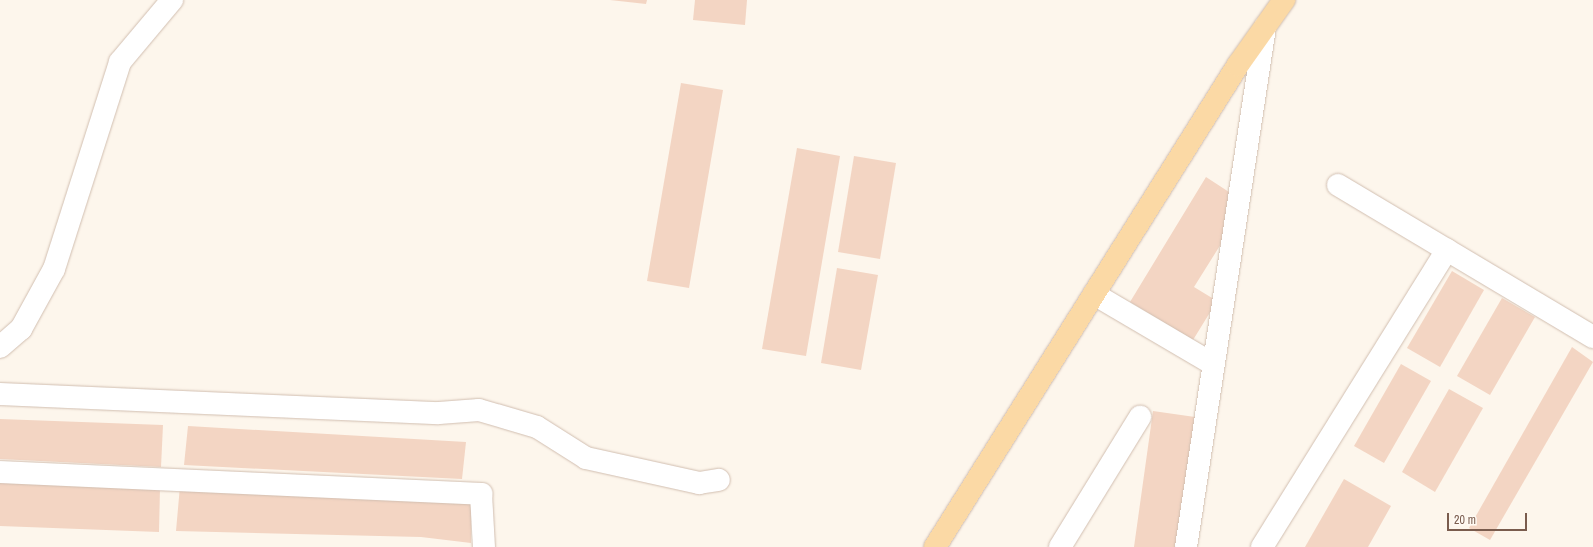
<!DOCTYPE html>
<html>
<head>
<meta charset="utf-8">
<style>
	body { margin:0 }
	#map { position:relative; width:1593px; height:547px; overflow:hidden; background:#fdf6ec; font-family:"Archivo Narrow",sans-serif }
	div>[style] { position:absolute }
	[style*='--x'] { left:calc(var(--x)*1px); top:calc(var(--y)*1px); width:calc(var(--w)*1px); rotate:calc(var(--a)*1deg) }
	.building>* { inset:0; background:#f3d5c3 }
	.roads { filter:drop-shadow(0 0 1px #d1beb0) drop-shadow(0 0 1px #d1beb0) }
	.minor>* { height:22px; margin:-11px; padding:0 11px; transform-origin:11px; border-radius:11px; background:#fff }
	.major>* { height:22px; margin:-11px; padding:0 11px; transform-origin:11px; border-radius:11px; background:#fbd9a5 }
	span { translate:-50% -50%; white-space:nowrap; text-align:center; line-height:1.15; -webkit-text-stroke:4px #fffaf3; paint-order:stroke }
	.scale { position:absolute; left:1447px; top:513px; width:80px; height:18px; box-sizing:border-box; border:2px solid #7a5c4d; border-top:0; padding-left:5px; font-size:12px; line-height:14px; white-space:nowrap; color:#7a5c4d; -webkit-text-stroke:3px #fffaf3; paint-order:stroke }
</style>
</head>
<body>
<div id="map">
	<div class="building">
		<i style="clip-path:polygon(610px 0,647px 0,646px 4px)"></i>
		<i style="clip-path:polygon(695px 0,747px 0,745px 25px,693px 20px)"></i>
		<i style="clip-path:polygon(681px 83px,723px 90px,689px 288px,647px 281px)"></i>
		<i style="clip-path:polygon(797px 148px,840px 156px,806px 356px,762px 349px)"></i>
		<i style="clip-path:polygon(854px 156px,896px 163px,880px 259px,838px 252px)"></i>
		<i style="clip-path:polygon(1206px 177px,1229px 192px,1226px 236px,1194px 287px,1217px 301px,1193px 340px,1130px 302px)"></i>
		<i style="clip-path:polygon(837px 268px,878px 275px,861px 370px,821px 363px)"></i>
		<i style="clip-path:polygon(1452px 271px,1484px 290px,1440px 367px,1407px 348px)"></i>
		<i style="clip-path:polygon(1502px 298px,1535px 317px,1490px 395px,1457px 376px)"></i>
		<i style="clip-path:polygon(1572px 347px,1593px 362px,1490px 540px,1469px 528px)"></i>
		<i style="clip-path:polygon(1401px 364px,1431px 381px,1384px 463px,1354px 446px)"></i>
		<i style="clip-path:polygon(1449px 389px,1483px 408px,1435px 492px,1402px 472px)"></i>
		<i style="clip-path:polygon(1153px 411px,1195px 417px,1177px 547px,1134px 547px)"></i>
		<i style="clip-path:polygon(0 419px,163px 425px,161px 467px,0 459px)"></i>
		<i style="clip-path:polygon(188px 426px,466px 442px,462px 479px,184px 465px)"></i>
		<i style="clip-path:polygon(1344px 479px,1391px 506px,1368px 547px,1305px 547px)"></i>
		<i style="clip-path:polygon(0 482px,160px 488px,159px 532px,0 526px)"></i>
		<i style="clip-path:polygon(180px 486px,471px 501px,471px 543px,421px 537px,176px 531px)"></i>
	</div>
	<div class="roads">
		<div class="minor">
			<i style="--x:1338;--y:185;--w:297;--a:30.8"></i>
			<i style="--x:1094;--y:294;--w:138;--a:30.5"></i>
			<i style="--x:0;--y:347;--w:28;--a:-41"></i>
			<i style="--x:21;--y:329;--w:68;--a:-61.2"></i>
			<i style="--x:54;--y:269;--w:217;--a:-72.3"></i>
			<i style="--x:120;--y:62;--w:81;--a:-50"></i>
			<i style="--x:0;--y:394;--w:439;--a:2.5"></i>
			<i style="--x:439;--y:413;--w:40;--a:-4.3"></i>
			<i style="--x:479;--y:410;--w:60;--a:16.3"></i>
			<i style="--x:537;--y:427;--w:58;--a:32.3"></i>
			<i style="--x:586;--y:458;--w:116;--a:12.5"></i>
			<i style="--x:699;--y:483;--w:20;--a:-9"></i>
			<i style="--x:0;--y:472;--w:482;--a:2.6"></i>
			<i style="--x:481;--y:494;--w:53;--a:86.8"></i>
			<i style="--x:1060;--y:547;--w:153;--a:-58.4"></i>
			<i style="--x:1186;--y:547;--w:526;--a:-81.36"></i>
			<i style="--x:1262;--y:547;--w:350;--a:-58.1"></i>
		</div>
		<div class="major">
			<i style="--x:935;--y:547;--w:569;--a:-57.85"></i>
			<i style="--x:1238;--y:65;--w:80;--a:-54.7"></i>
		</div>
	</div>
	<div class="scale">20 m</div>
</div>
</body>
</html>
